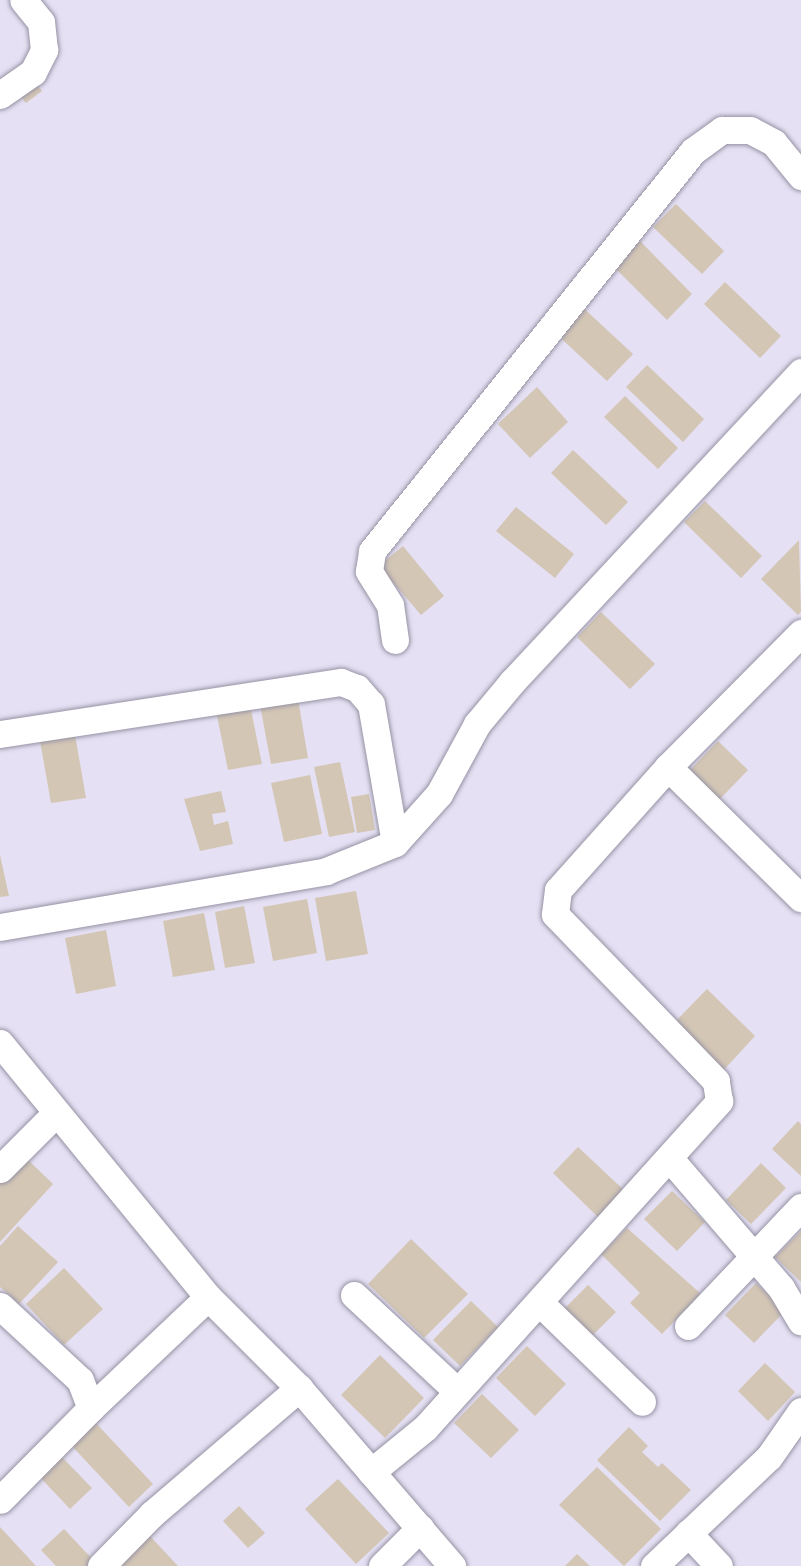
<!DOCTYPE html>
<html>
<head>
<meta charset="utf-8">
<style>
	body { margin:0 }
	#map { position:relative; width:801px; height:1566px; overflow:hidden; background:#e5e0f3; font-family:"Noto Sans",sans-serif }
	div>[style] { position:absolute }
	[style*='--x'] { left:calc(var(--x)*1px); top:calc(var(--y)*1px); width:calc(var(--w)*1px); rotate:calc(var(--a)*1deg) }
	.building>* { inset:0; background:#d3c6b5 }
	.roads { filter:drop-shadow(0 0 2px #9692a4) drop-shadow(0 0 2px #9692a4) }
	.street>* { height:27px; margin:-13.5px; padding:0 13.5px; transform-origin:13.5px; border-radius:13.5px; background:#fff }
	span { translate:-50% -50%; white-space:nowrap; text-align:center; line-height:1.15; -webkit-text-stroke:5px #f2eefe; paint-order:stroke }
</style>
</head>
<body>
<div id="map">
	<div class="building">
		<i style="clip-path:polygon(32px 78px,42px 91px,26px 103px,16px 91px)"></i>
		<i style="clip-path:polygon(676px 204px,724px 251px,702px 274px,653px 227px)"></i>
		<i style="clip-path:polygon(640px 241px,692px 294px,667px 320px,614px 267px)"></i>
		<i style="clip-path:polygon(725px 282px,781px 336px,760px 358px,704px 304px)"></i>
		<i style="clip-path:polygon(578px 303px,633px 354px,607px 381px,552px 330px)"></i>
		<i style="clip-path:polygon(647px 365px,704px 419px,683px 442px,626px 387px)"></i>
		<i style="clip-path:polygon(537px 387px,568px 422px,530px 458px,498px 424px)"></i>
		<i style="clip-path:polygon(625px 396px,678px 448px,658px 469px,604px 417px)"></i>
		<i style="clip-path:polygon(573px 450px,628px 502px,606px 525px,551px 473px)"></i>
		<i style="clip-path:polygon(705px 501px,762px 556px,741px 578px,684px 522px)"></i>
		<i style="clip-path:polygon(516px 507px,574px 554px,555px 578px,496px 531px)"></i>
		<i style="clip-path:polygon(799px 540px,801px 612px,798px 615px,761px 579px)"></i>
		<i style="clip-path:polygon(403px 546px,444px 596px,421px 615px,379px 566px)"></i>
		<i style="clip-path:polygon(601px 612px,655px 664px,630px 689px,577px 637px)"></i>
		<i style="clip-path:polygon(298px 699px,308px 758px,271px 764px,260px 705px)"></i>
		<i style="clip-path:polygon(250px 705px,262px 764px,228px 770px,216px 711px)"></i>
		<i style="clip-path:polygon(75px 735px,86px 798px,51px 803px,40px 741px)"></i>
		<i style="clip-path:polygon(718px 741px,748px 770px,719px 800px,689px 771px)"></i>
		<i style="clip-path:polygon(340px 762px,355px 832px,329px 837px,314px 767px)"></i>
		<i style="clip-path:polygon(310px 775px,322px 834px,284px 842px,271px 783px)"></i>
		<i style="clip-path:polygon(221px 791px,226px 812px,212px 814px,214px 825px,228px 821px,233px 844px,200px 851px,184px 799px)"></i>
		<i style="clip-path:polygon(369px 794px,375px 830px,357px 833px,351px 797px)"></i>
		<i style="clip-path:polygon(0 855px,9px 896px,0 897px)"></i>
		<i style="clip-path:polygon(356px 891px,368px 954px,326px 961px,315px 898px)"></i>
		<i style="clip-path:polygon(307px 899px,317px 953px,273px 961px,263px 907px)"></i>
		<i style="clip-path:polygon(244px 906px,255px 963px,225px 968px,215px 912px)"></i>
		<i style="clip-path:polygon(204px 913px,215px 970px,173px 977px,163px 921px)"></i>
		<i style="clip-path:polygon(106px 930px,116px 986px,76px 994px,65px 938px)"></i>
		<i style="clip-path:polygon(707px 989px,755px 1036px,721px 1073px,672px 1025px)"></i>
		<i style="clip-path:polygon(798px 1121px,801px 1124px,801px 1176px,772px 1149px)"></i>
		<i style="clip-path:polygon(578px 1147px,627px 1193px,601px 1220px,553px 1173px)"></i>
		<i style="clip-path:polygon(24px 1156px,53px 1184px,0 1242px,0 1182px)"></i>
		<i style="clip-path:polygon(761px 1163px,786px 1188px,751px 1224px,726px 1200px)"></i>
		<i style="clip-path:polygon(672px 1191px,705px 1222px,677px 1251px,644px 1219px)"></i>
		<i style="clip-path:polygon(18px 1226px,58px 1262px,19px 1304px,0 1287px,0 1246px)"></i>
		<i style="clip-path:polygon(627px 1228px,701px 1294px,662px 1334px,630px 1303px,640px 1293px,601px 1254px)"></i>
		<i style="clip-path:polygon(801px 1231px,801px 1282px,775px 1257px)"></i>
		<i style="clip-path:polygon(411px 1239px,468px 1294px,424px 1338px,368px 1284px)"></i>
		<i style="clip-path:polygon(64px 1268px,103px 1309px,64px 1345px,26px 1304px)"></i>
		<i style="clip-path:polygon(756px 1283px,785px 1311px,754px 1343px,725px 1315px)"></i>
		<i style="clip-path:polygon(588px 1285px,616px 1312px,592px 1336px,564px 1309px)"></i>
		<i style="clip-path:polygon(471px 1301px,498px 1327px,460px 1366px,433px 1340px)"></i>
		<i style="clip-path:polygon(527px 1346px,566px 1384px,535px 1416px,496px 1378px)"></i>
		<i style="clip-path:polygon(380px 1355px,424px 1398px,385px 1438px,341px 1395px)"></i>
		<i style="clip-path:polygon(765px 1363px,795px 1392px,768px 1421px,738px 1391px)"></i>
		<i style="clip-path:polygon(482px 1394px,519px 1430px,491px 1458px,454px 1423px)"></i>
		<i style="clip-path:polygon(93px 1420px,153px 1484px,129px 1507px,69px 1443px)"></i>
		<i style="clip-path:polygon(629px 1427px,648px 1446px,642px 1452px,658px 1467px,662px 1463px,691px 1490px,660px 1521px,597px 1460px)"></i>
		<i style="clip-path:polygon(59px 1454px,92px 1488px,70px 1509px,37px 1474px)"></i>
		<i style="clip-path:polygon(597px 1467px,661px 1529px,624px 1566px,559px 1505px)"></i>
		<i style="clip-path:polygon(338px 1479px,389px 1533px,356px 1564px,305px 1509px)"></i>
		<i style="clip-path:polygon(239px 1506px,265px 1533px,248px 1548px,223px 1521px)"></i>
		<i style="clip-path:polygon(0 1527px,36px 1566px,0 1566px)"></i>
		<i style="clip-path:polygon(64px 1529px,96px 1563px,92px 1566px,56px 1566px,41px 1550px)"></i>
		<i style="clip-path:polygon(149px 1535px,178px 1566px,116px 1566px)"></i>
		<i style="clip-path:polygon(577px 1554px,590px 1566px,565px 1566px)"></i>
	</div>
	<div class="roads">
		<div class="street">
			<i style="--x:0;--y:95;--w:40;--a:-34.9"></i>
			<i style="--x:33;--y:72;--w:25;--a:-63"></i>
			<i style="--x:44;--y:50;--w:28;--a:-96"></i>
			<i style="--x:41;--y:22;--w:28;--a:-129"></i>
			<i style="--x:395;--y:640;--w:35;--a:-98"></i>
			<i style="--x:390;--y:605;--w:40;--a:-122"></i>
			<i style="--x:369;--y:571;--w:20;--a:-81"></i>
			<i style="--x:372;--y:551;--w:513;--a:-51.25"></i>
			<i style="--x:693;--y:151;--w:36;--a:-36"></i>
			<i style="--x:722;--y:130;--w:28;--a:0"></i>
			<i style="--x:750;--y:130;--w:27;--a:28"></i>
			<i style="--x:774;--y:143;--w:43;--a:50.7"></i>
			<i style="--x:0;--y:734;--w:345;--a:-8.7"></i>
			<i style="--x:341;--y:682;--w:17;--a:21"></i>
			<i style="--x:357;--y:688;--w:21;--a:49"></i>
			<i style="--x:371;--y:704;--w:141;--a:80.2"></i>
			<i style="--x:668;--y:767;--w:187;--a:44.6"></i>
			<i style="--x:0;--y:927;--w:331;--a:-9.7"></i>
			<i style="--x:326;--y:871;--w:74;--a:-22.1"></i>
			<i style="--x:395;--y:843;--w:66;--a:-48.1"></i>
			<i style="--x:439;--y:794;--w:80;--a:-61.5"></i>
			<i style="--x:477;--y:724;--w:55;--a:-50.2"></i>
			<i style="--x:512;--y:682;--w:424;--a:-47"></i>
			<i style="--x:0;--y:1043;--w:328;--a:50.7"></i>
			<i style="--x:208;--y:1297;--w:129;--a:45"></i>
			<i style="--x:299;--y:1388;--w:235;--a:49.3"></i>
			<i style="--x:671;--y:1160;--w:169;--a:49.3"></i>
			<i style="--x:781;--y:1288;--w:39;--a:59"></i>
			<i style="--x:0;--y:1169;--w:79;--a:-45"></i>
			<i style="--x:354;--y:1295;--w:141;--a:43"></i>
			<i style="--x:540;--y:1303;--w:142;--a:44.1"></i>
			<i style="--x:0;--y:1306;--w:109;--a:42.8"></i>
			<i style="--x:80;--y:1380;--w:30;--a:69"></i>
			<i style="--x:91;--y:1408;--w:129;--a:134.7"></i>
			<i style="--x:688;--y:1326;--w:164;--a:-46.5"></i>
			<i style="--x:91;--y:1408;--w:161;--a:-43.5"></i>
			<i style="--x:371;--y:1472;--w:70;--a:-39.2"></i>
			<i style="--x:425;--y:1428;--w:440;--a:-48"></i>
			<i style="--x:719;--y:1101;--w:20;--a:-99"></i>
			<i style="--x:716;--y:1081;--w:232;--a:-134"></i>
			<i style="--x:555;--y:914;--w:24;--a:-83"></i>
			<i style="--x:558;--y:890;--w:165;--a:-48.2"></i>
			<i style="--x:668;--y:767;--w:189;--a:-45.2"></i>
			<i style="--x:688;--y:1533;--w:45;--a:46.8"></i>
			<i style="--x:101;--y:1566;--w:73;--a:-45.6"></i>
			<i style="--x:152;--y:1514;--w:194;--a:-40.6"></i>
			<i style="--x:382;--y:1566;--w:54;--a:-45"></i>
			<i style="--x:654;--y:1566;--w:158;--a:-43.5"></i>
			<i style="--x:769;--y:1457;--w:56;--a:-55.2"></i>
		</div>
	</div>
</div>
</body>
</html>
